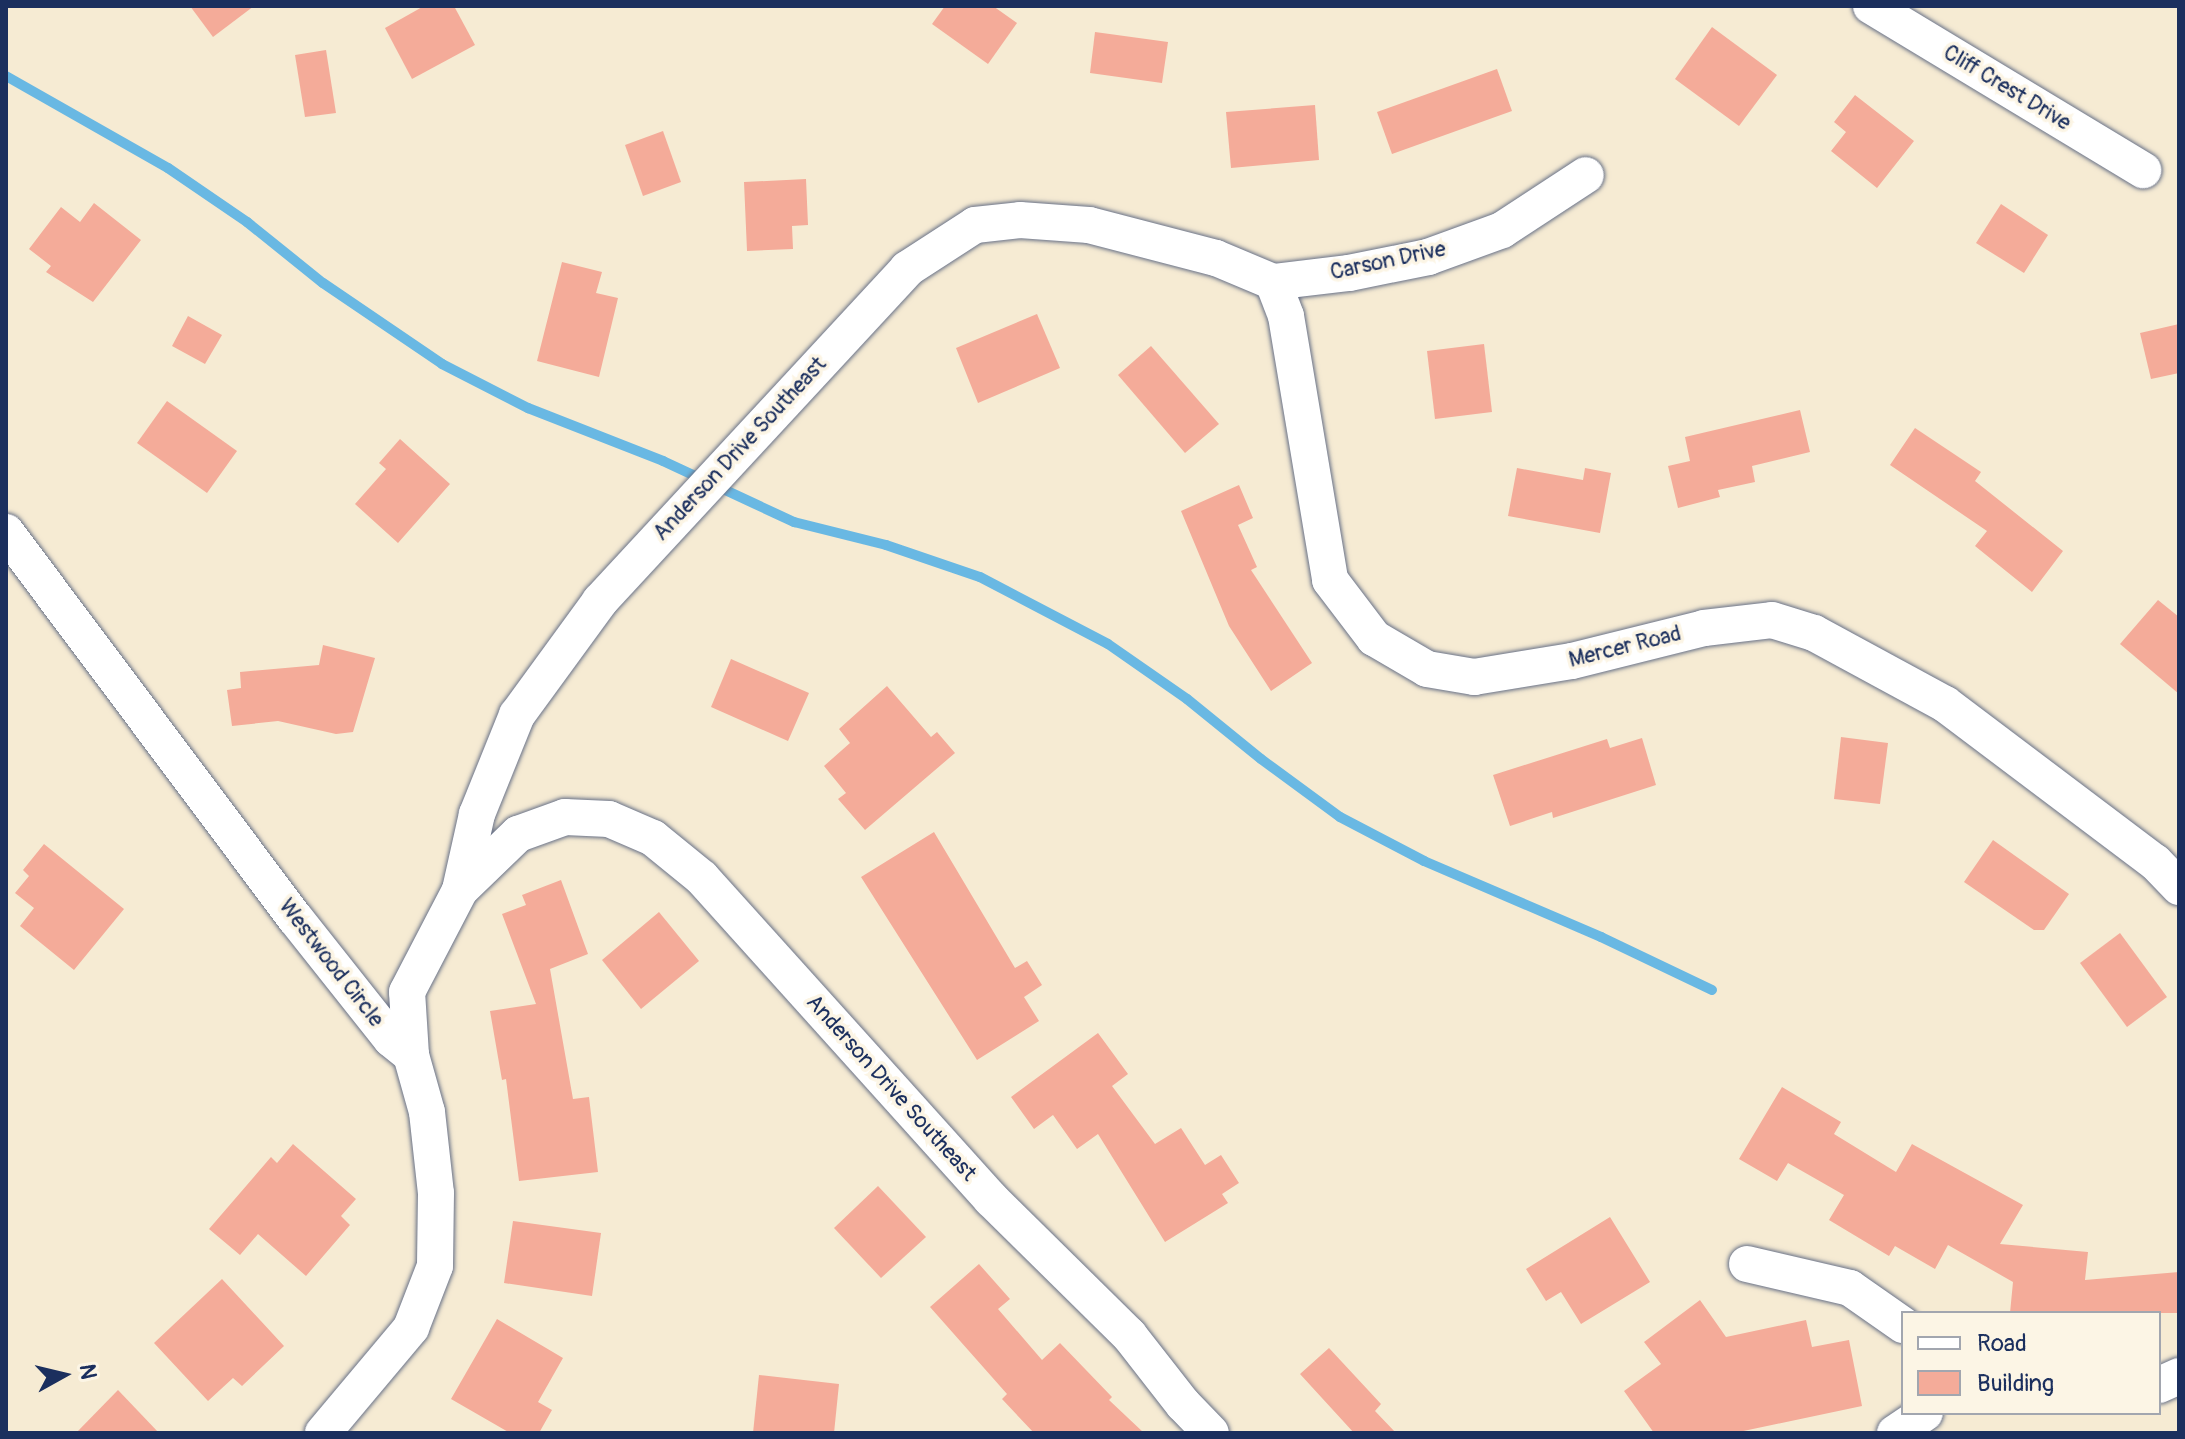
<!DOCTYPE html>
<html>
<head>
<meta charset="utf-8">
<style>
	body { margin:0 }
	#map { position:relative; width:2185px; height:1439px; overflow:hidden; background:#f6ebd3; font-family:Pangolin,sans-serif }
	div>[style] { position:absolute }
	[style*='--x'] { left:calc(var(--x)*1px); top:calc(var(--y)*1px); width:calc(var(--w)*1px); rotate:calc(var(--a)*1deg) }
	.stream>* { height:10px; margin:-5px; padding:0 5px; transform-origin:5px; border-radius:5px; background:#69b8e3 }
	.building>* { inset:0; background:#f4ab99 }
	.roads { filter:drop-shadow(0 0 2px #687187) drop-shadow(0 0 2px #687187) }
	.minor>* { height:36px; margin:-18px; padding:0 18px; transform-origin:18px; border-radius:18px; background:#fff }
	span { translate:-50% -50%; white-space:nowrap; text-align:center; line-height:1.15; -webkit-text-stroke:7px #fcf5e5; paint-order:stroke }
	.street-label { font-size:22px; color:#1b2f5e }
	.frame { position:absolute; inset:0; border:8px solid #1b2f5e; pointer-events:none }
	.legend { position:absolute; left:1901px; top:1311px; width:260px; height:104px; box-sizing:border-box; background:#fcf5e5; border:2px solid #a2a6af; margin:0; padding:10px 14px; list-style:none; font-size:24px; color:#1b2f5e }
	.legend li { display:flex; align-items:center; gap:16px; height:40px }
	.legend b { width:40px; border:2px solid #a2a6af }
	.north { position:absolute; left:24px; top:1335px; width:80px; height:80px; -webkit-text-stroke:6px #fcf5e5; paint-order:stroke; rotate:82deg; font-size:22px; font-weight:700; line-height:32px; text-align:center; color:#1b2f5e }
	.north::after { content:''; display:block; margin:auto; width:28px; height:36px; background:#1b2f5e; clip-path:polygon(50% 0,100% 100%,50% 72%,0 100%) }
</style>
</head>
<body>
<div id="map">
	<div class="stream">
		<i style="--x:6;--y:76;--w:186;--a:29.6"></i>
		<i style="--x:168;--y:168;--w:96;--a:34.4"></i>
		<i style="--x:247;--y:222;--w:97;--a:38.8"></i>
		<i style="--x:323;--y:283;--w:144;--a:34.2"></i>
		<i style="--x:442;--y:364;--w:97;--a:27.1"></i>
		<i style="--x:528;--y:408;--w:145;--a:21.4"></i>
		<i style="--x:663;--y:461;--w:145;--a:25"></i>
		<i style="--x:794;--y:522;--w:95;--a:14"></i>
		<i style="--x:886;--y:545;--w:99;--a:18.8"></i>
		<i style="--x:980;--y:577;--w:144;--a:27.6"></i>
		<i style="--x:1108;--y:644;--w:96;--a:34.8"></i>
		<i style="--x:1187;--y:699;--w:95;--a:39"></i>
		<i style="--x:1261;--y:759;--w:98;--a:36.3"></i>
		<i style="--x:1340;--y:817;--w:95;--a:27.6"></i>
		<i style="--x:1424;--y:861;--w:193;--a:23.2"></i>
		<i style="--x:1601;--y:937;--w:123;--a:25.5"></i>
	</div>
	<div class="building">
		<i style="clip-path:polygon(190px 6px,254px 6px,213px 37px)"></i>
		<i style="clip-path:polygon(424px 6px,454px 6px,475px 45px,412px 79px,385px 28px)"></i>
		<i style="clip-path:polygon(945px 6px,993px 6px,1017px 23px,988px 64px,932px 24px)"></i>
		<i style="clip-path:polygon(1712px 27px,1777px 75px,1739px 126px,1675px 79px)"></i>
		<i style="clip-path:polygon(1095px 32px,1168px 42px,1162px 83px,1090px 73px)"></i>
		<i style="clip-path:polygon(326px 50px,336px 113px,305px 117px,295px 55px)"></i>
		<i style="clip-path:polygon(1497px 69px,1512px 111px,1392px 154px,1377px 112px)"></i>
		<i style="clip-path:polygon(1855px 95px,1914px 141px,1877px 188px,1831px 151px,1846px 132px,1834px 122px)"></i>
		<i style="clip-path:polygon(1315px 105px,1319px 160px,1231px 168px,1226px 112px)"></i>
		<i style="clip-path:polygon(663px 131px,681px 182px,643px 196px,625px 145px)"></i>
		<i style="clip-path:polygon(806px 179px,808px 225px,792px 226px,793px 249px,747px 251px,744px 182px)"></i>
		<i style="clip-path:polygon(94px 203px,141px 240px,93px 302px,46px 272px,51px 266px,29px 249px,61px 207px,80px 222px)"></i>
		<i style="clip-path:polygon(2001px 204px,2048px 235px,2024px 273px,1976px 243px)"></i>
		<i style="clip-path:polygon(562px 262px,602px 272px,596px 293px,618px 298px,599px 377px,537px 361px)"></i>
		<i style="clip-path:polygon(1037px 314px,1060px 368px,978px 403px,956px 348px)"></i>
		<i style="clip-path:polygon(188px 316px,222px 335px,205px 364px,172px 346px)"></i>
		<i style="clip-path:polygon(2179px 324px,2179px 373px,2151px 379px,2140px 333px)"></i>
		<i style="clip-path:polygon(1484px 344px,1492px 412px,1435px 419px,1427px 351px)"></i>
		<i style="clip-path:polygon(1151px 346px,1219px 424px,1185px 453px,1118px 375px)"></i>
		<i style="clip-path:polygon(167px 401px,237px 451px,207px 493px,137px 443px)"></i>
		<i style="clip-path:polygon(1800px 410px,1810px 452px,1752px 466px,1755px 482px,1718px 490px,1720px 497px,1678px 508px,1668px 466px,1690px 461px,1685px 437px)"></i>
		<i style="clip-path:polygon(1915px 428px,1981px 472px,1975px 481px,2063px 551px,2032px 592px,1975px 546px,1987px 531px,1890px 465px)"></i>
		<i style="clip-path:polygon(400px 439px,450px 484px,398px 543px,355px 504px,386px 469px,379px 463px)"></i>
		<i style="clip-path:polygon(1517px 468px,1583px 480px,1585px 468px,1611px 473px,1600px 533px,1508px 516px)"></i>
		<i style="clip-path:polygon(1239px 485px,1253px 518px,1238px 525px,1257px 567px,1251px 570px,1312px 663px,1271px 691px,1229px 626px,1181px 511px)"></i>
		<i style="clip-path:polygon(2158px 600px,2179px 617px,2179px 694px,2120px 644px)"></i>
		<i style="clip-path:polygon(323px 645px,375px 658px,353px 732px,336px 734px,278px 721px,232px 726px,227px 690px,241px 688px,240px 672px,319px 665px)"></i>
		<i style="clip-path:polygon(731px 659px,809px 693px,788px 741px,711px 707px)"></i>
		<i style="clip-path:polygon(887px 686px,931px 737px,937px 732px,955px 753px,865px 830px,838px 799px,846px 793px,824px 766px,850px 743px,839px 729px)"></i>
		<i style="clip-path:polygon(1841px 737px,1888px 743px,1880px 804px,1834px 799px)"></i>
		<i style="clip-path:polygon(1642px 738px,1656px 785px,1553px 818px,1552px 812px,1510px 826px,1493px 775px,1607px 739px,1610px 748px)"></i>
		<i style="clip-path:polygon(934px 832px,1015px 968px,1027px 961px,1042px 985px,1024px 997px,1039px 1021px,977px 1060px,861px 877px)"></i>
		<i style="clip-path:polygon(1993px 840px,2069px 894px,2044px 930px,2034px 930px,1964px 882px)"></i>
		<i style="clip-path:polygon(44px 844px,124px 909px,74px 970px,20px 926px,34px 908px,15px 893px,29px 876px,23px 870px)"></i>
		<i style="clip-path:polygon(561px 880px,588px 954px,550px 969px,573px 1099px,589px 1097px,598px 1172px,519px 1181px,506px 1079px,502px 1080px,490px 1011px,536px 1004px,502px 914px,526px 905px,522px 895px)"></i>
		<i style="clip-path:polygon(659px 912px,699px 961px,641px 1009px,602px 960px)"></i>
		<i style="clip-path:polygon(2120px 933px,2167px 997px,2127px 1027px,2080px 963px)"></i>
		<i style="clip-path:polygon(1098px 1033px,1128px 1074px,1112px 1086px,1155px 1144px,1181px 1128px,1205px 1165px,1221px 1155px,1239px 1183px,1222px 1194px,1228px 1203px,1165px 1242px,1098px 1134px,1077px 1149px,1053px 1115px,1034px 1129px,1011px 1097px)"></i>
		<i style="clip-path:polygon(1782px 1087px,1841px 1122px,1834px 1134px,1896px 1172px,1912px 1144px,2023px 1205px,2000px 1244px,2088px 1252px,2085px 1280px,2179px 1272px,2179px 1313px,2010px 1313px,2013px 1282px,1948px 1245px,1935px 1269px,1895px 1246px,1889px 1256px,1829px 1220px,1844px 1195px,1788px 1163px,1777px 1181px,1739px 1159px)"></i>
		<i style="clip-path:polygon(293px 1144px,356px 1199px,341px 1216px,350px 1225px,306px 1276px,258px 1234px,240px 1255px,209px 1229px,271px 1157px,277px 1163px)"></i>
		<i style="clip-path:polygon(878px 1186px,926px 1237px,881px 1278px,834px 1228px)"></i>
		<i style="clip-path:polygon(1610px 1217px,1650px 1282px,1581px 1324px,1561px 1292px,1546px 1301px,1526px 1269px)"></i>
		<i style="clip-path:polygon(513px 1221px,601px 1233px,592px 1296px,504px 1283px)"></i>
		<i style="clip-path:polygon(979px 1264px,1010px 1299px,998px 1309px,1042px 1360px,1060px 1343px,1112px 1397px,1109px 1400px,1144px 1433px,1034px 1433px,1002px 1399px,1007px 1394px,930px 1307px)"></i>
		<i style="clip-path:polygon(222px 1279px,284px 1346px,242px 1386px,233px 1378px,208px 1401px,154px 1343px)"></i>
		<i style="clip-path:polygon(1700px 1300px,1726px 1337px,1806px 1320px,1812px 1347px,1849px 1340px,1862px 1406px,1734px 1433px,1654px 1433px,1624px 1391px,1661px 1364px,1644px 1342px)"></i>
		<i style="clip-path:polygon(497px 1319px,563px 1358px,538px 1402px,552px 1410px,539px 1433px,510px 1433px,451px 1399px)"></i>
		<i style="clip-path:polygon(1329px 1348px,1381px 1404px,1375px 1411px,1396px 1433px,1354px 1433px,1300px 1374px)"></i>
		<i style="clip-path:polygon(759px 1375px,839px 1384px,834px 1433px,753px 1433px)"></i>
		<i style="clip-path:polygon(118px 1390px,159px 1433px,76px 1433px)"></i>
	</div>
	<div class="roads">
		<div class="minor">
			<i style="--x:1871;--y:6;--w:318;--a:31.1"></i>
			<i style="--x:1273;--y:282;--w:36;--a:69"></i>
			<i style="--x:1286;--y:316;--w:268;--a:80.5"></i>
			<i style="--x:1330;--y:580;--w:73;--a:52.8"></i>
			<i style="--x:1374;--y:638;--w:61;--a:30.3"></i>
			<i style="--x:1427;--y:669;--w:48;--a:9.7"></i>
			<i style="--x:1474;--y:677;--w:99;--a:-9.3"></i>
			<i style="--x:1572;--y:661;--w:136;--a:-14"></i>
			<i style="--x:1704;--y:628;--w:68;--a:-6.7"></i>
			<i style="--x:1772;--y:620;--w:44;--a:17.2"></i>
			<i style="--x:1814;--y:633;--w:149;--a:28.5"></i>
			<i style="--x:1945;--y:704;--w:263;--a:37"></i>
			<i style="--x:2155;--y:862;--w:35;--a:46"></i>
			<i style="--x:6;--y:532;--w:482;--a:53.2"></i>
			<i style="--x:295;--y:918;--w:154;--a:51.6"></i>
			<i style="--x:391;--y:1039;--w:26;--a:39"></i>
			<i style="--x:411;--y:1055;--w:59;--a:74.3"></i>
			<i style="--x:427;--y:1112;--w:81;--a:83.7"></i>
			<i style="--x:436;--y:1193;--w:73;--a:90.8"></i>
			<i style="--x:435;--y:1266;--w:66;--a:111.2"></i>
			<i style="--x:411;--y:1328;--w:137;--a:130"></i>
			<i style="--x:460;--y:890;--w:81;--a:-44"></i>
			<i style="--x:518;--y:834;--w:50;--a:-19.9"></i>
			<i style="--x:565;--y:817;--w:44;--a:2.6"></i>
			<i style="--x:609;--y:819;--w:48;--a:23.4"></i>
			<i style="--x:653;--y:838;--w:63;--a:39.2"></i>
			<i style="--x:702;--y:878;--w:432;--a:48"></i>
			<i style="--x:991;--y:1199;--w:194;--a:44.6"></i>
			<i style="--x:1129;--y:1335;--w:88;--a:52"></i>
			<i style="--x:1183;--y:1404;--w:40;--a:46"></i>
			<i style="--x:411;--y:1055;--w:63;--a:-93.6"></i>
			<i style="--x:407;--y:992;--w:115;--a:-62.5"></i>
			<i style="--x:460;--y:890;--w:78;--a:-77.4"></i>
			<i style="--x:477;--y:814;--w:107;--a:-68"></i>
			<i style="--x:517;--y:715;--w:141;--a:-53.9"></i>
			<i style="--x:600;--y:601;--w:452;--a:-47.2"></i>
			<i style="--x:907;--y:269;--w:81;--a:-32.9"></i>
			<i style="--x:975;--y:225;--w:45;--a:-6.3"></i>
			<i style="--x:1020;--y:220;--w:69;--a:4.1"></i>
			<i style="--x:1089;--y:225;--w:131;--a:14.6"></i>
			<i style="--x:1216;--y:258;--w:62;--a:22.8"></i>
			<i style="--x:1273;--y:282;--w:77;--a:-6.8"></i>
			<i style="--x:1349;--y:273;--w:81;--a:-11.4"></i>
			<i style="--x:1428;--y:257;--w:79;--a:-20"></i>
			<i style="--x:1502;--y:230;--w:100;--a:-33.2"></i>
			<i style="--x:1747;--y:1264;--w:106;--a:13.1"></i>
			<i style="--x:1850;--y:1288;--w:65;--a:34.9"></i>
			<i style="--x:2159;--y:1385;--w:22;--a:-24"></i>
			<i style="--x:1895;--y:1433;--w:36;--a:-34"></i>
		</div>
	</div>
	<div class="street-label">
		<span style="left:2007px;top:88px;rotate:31deg">Cliff Crest Drive</span>
		<span style="left:1388px;top:261px;rotate:-12deg">Carson Drive</span>
		<span style="left:740px;top:449px;rotate:-47deg">Anderson Drive Southeast</span>
		<span style="left:1625px;top:647px;rotate:-14deg">Mercer Road</span>
		<span style="left:331px;top:963px;rotate:52deg">Westwood Circle</span>
		<span style="left:891px;top:1088px;rotate:48deg">Anderson Drive Southeast</span>
	</div>
	<div class="frame"></div>
	<ul class="legend">
	<li><b style="height:10px;background:#fff"></b>Road</li>
	<li><b style="height:22px;background:#f4ab99"></b>Building</li>
	</ul>
	<div class="north">N</div>
</div>
</body>
</html>
